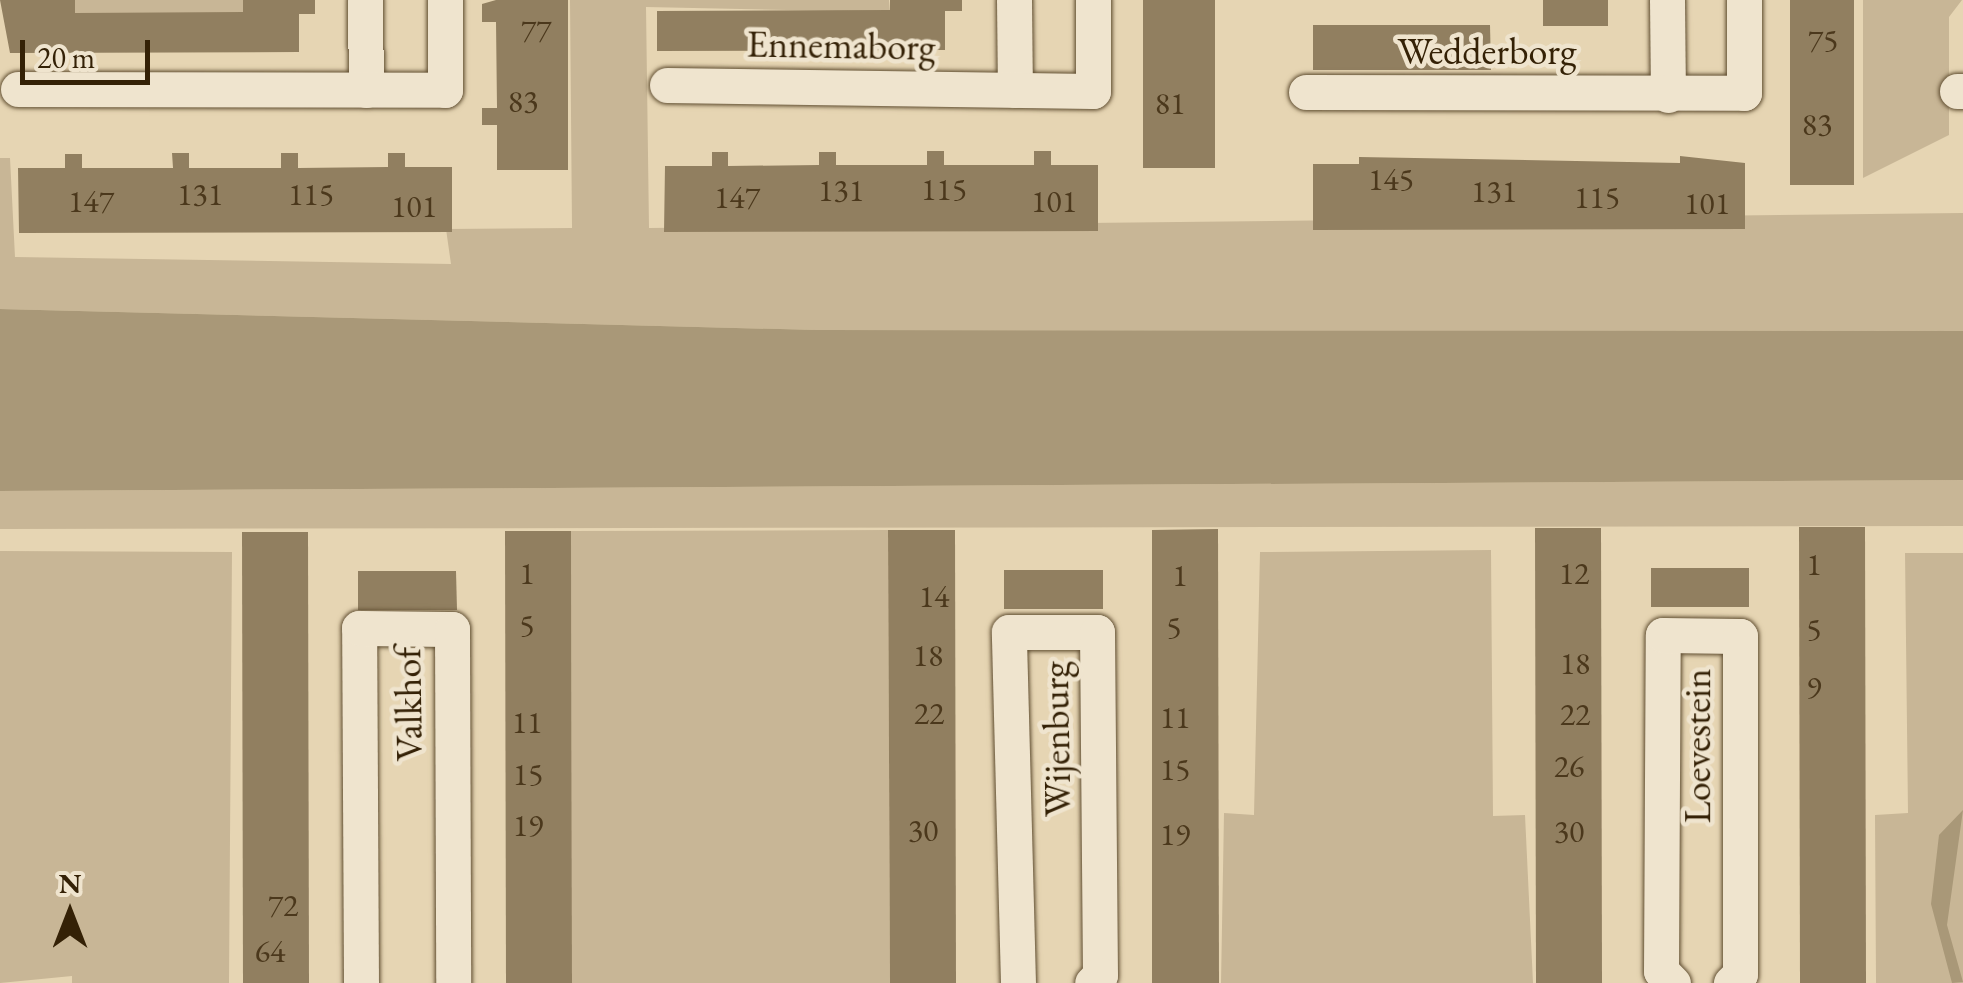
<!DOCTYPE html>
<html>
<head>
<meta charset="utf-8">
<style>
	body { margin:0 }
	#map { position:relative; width:1963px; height:983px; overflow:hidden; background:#e6d5b3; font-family:"EB Garamond",serif }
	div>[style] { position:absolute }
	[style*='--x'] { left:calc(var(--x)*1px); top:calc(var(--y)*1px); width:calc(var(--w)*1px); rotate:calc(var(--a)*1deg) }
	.green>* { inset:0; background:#c8b696 }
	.water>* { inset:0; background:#a99878 }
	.building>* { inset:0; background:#917f60 }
	.roads { filter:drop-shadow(0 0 2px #604e31) drop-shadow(0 0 2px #604e31) }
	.street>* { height:35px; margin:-17.5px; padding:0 17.5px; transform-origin:17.5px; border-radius:17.5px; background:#efe4ce }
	span { translate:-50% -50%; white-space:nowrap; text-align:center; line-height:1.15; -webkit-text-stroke:9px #efe4ce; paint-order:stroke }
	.number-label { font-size:32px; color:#4b381c }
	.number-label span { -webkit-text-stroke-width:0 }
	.street-label { font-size:38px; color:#342106 }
	.north { position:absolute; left:20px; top:863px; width:100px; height:100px; -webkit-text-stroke:8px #efe4ce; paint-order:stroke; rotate:0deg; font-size:28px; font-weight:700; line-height:40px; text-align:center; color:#342106 }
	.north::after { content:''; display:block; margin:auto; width:35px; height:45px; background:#342106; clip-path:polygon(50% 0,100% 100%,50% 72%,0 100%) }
	.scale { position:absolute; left:20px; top:40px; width:130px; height:45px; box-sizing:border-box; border:5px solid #342106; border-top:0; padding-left:12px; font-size:30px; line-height:35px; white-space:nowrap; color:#342106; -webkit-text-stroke:8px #efe4ce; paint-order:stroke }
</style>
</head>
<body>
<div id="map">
	<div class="green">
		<i style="clip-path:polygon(75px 0,243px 0,243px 14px,75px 13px)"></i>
		<i style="clip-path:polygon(570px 0,889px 0,890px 12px,646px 7px,649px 228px,1963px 213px,1963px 331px,817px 330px,0 309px,0 158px,10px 158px,15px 257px,451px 264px,446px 229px,572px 228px)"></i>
		<i style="clip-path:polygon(1863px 0,1962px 0,1949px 17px,1949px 135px,1863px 178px)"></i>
		<i style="clip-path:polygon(1963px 480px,1963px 526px,0 529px,0 491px)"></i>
		<i style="clip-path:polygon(888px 530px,890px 983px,572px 983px,571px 531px)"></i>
		<i style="clip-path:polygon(1491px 550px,1493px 816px,1525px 815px,1533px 983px,1221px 983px,1224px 813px,1254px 815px,1260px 552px)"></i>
		<i style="clip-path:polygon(0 551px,232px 552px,229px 983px,72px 983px,72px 976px,0 983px)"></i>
		<i style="clip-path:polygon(1905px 553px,1963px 553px,1963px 983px,1876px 983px,1875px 815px,1908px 813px)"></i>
	</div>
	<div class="water">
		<i style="clip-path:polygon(0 309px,817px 330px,1963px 331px,1963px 480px,0 491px)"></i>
		<i style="clip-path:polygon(1963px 810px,1947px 925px,1963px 982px,1952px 983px,1931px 904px,1939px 835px)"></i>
	</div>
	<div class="building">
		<i style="clip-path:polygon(0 0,75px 0,75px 13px,243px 12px,243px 0,315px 0,315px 14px,299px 14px,299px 52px,10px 53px)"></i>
		<i style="clip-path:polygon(496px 0,568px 0,568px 170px,497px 170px,497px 125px,482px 125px,482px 108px,497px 108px,496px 22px,482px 22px,482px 4px)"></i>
		<i style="clip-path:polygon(890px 0,962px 0,962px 11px,945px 11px,945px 50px,657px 51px,657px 11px,890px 10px)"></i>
		<i style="clip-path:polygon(1143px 0,1215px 0,1215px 168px,1143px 168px)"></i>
		<i style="clip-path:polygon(1543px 0,1608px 0,1608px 26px,1543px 26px)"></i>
		<i style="clip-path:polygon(1790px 0,1854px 0,1854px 185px,1790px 185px)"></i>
		<i style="clip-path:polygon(1313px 25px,1490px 25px,1491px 70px,1313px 70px)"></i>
		<i style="clip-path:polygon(927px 151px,944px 151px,944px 165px,1034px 165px,1034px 151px,1051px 151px,1051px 165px,1098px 165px,1098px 231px,664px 232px,665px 166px,712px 166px,712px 152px,728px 152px,728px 166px,819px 165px,819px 152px,836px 152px,836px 165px,927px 165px)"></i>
		<i style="clip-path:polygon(172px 153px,189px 153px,189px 168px,281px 168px,281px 153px,298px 153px,298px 168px,388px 167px,388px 153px,405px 153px,405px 167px,452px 167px,452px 232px,19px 233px,18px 168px,65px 168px,65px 154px,82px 154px,82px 168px,173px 168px)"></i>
		<i style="clip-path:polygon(1680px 156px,1745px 163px,1745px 229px,1313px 230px,1313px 164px,1359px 164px,1359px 157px,1680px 163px)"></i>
		<i style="clip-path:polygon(1799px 527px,1865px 527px,1866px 983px,1800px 983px)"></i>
		<i style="clip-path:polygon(1535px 528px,1601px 528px,1602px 983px,1536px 983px)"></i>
		<i style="clip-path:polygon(1218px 529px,1219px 983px,1152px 983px,1152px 530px)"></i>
		<i style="clip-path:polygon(888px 530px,955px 530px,956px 983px,890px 983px)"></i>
		<i style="clip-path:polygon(505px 531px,571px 531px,572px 983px,506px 983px)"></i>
		<i style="clip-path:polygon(242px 532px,308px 532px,309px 983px,243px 983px)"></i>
		<i style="clip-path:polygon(1651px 568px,1749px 568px,1749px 607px,1651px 607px)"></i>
		<i style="clip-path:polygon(1004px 570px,1103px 570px,1103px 609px,1004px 609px)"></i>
		<i style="clip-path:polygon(358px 571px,456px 571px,457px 610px,358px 610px)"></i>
	</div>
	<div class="roads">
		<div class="street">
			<i style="--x:365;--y:0;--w:90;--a:89.4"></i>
			<i style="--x:1014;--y:0;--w:90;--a:89.4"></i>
			<i style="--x:1667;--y:0;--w:95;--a:89.4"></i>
			<i style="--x:667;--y:85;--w:426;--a:0.8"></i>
			<i style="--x:1093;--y:91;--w:91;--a:-90"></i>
			<i style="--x:18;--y:89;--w:427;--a:0.1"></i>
			<i style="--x:445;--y:90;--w:90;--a:-90"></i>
			<i style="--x:1957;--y:91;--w:6;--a:0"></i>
			<i style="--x:1306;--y:92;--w:438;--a:0.1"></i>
			<i style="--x:1744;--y:93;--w:93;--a:-90"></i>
			<i style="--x:361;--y:983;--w:355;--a:-90.3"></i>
			<i style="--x:359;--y:628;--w:93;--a:0.6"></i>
			<i style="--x:452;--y:629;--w:354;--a:89.8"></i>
			<i style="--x:1018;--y:983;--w:351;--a:-91.5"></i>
			<i style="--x:1009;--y:632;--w:88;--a:0"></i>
			<i style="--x:1097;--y:632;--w:343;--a:89.5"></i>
			<i style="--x:1100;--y:975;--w:11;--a:135"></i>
			<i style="--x:1673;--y:983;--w:17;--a:-135"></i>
			<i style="--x:1661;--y:971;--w:336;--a:-89.7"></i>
			<i style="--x:1663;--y:635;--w:77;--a:0.7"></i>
			<i style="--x:1740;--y:636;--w:338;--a:90"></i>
			<i style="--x:1740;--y:974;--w:13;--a:135"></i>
		</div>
	</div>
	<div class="number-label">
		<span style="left:536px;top:30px">77</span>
		<span style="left:1823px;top:40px">75</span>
		<span style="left:523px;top:101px">83</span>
		<span style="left:1170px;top:103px">81</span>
		<span style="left:1817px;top:124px">83</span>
		<span style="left:1391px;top:179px">145</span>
		<span style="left:944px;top:189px">115</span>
		<span style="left:841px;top:190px">131</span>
		<span style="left:1494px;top:191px">131</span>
		<span style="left:200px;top:194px">131</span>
		<span style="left:311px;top:194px">115</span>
		<span style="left:737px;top:197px">147</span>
		<span style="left:1597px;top:197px">115</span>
		<span style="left:91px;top:201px">147</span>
		<span style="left:1054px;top:201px">101</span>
		<span style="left:1707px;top:203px">101</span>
		<span style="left:414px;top:206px">101</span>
		<span style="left:1814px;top:564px">1</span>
		<span style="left:527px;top:573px">1</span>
		<span style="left:1574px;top:573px">12</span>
		<span style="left:1180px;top:575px">1</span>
		<span style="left:934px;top:596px">14</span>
		<span style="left:527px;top:625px">5</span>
		<span style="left:1174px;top:627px">5</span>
		<span style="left:1814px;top:629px">5</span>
		<span style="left:928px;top:655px">18</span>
		<span style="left:1575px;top:663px">18</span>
		<span style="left:1814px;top:687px">9</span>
		<span style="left:929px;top:713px">22</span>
		<span style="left:1575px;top:714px">22</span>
		<span style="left:1175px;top:717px">11</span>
		<span style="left:527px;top:722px">11</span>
		<span style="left:1569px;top:766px">26</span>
		<span style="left:1175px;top:769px">15</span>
		<span style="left:528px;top:774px">15</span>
		<span style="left:528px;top:825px">19</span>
		<span style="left:923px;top:830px">30</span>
		<span style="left:1569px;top:831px">30</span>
		<span style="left:1175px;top:834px">19</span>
		<span style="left:283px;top:905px">72</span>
		<span style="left:270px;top:951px">64</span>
	</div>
	<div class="street-label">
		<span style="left:841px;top:45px;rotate:1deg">Ennemaborg</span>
		<span style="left:1487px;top:51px">Wedderborg</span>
		<span style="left:408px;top:704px;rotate:-91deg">Valkhof</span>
		<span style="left:1056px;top:739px;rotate:-91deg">Wijenburg</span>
		<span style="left:1697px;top:746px;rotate:-90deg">Loevestein</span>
	</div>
	<div class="north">N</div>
	<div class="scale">20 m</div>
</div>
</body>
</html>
